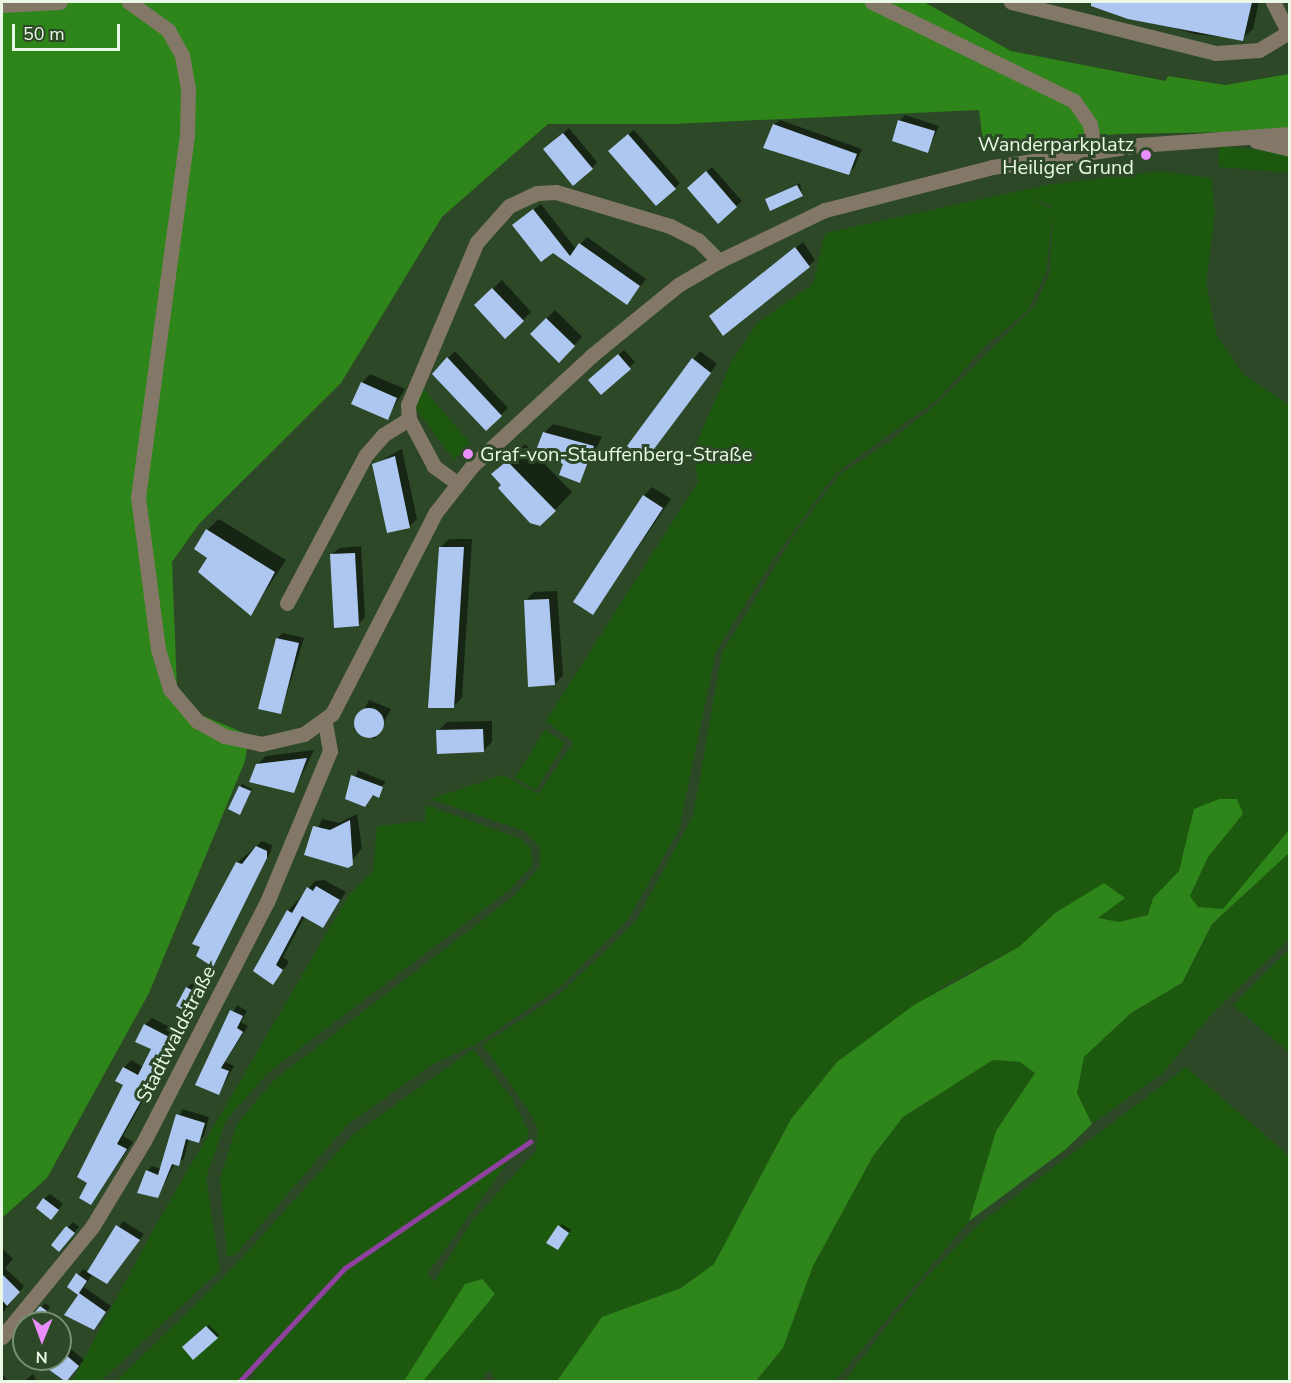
<!DOCTYPE html>
<html>
<head>
<meta charset="utf-8">
<style>
	body { margin:0 }
	#map { position:relative; width:1291px; height:1383px; overflow:hidden; background:#2c4827; font-family:"Nunito Sans",sans-serif }
	div>[style] { position:absolute }
	[style*='--x'] { left:calc(var(--x)*1px); top:calc(var(--y)*1px); width:calc(var(--w)*1px); rotate:calc(var(--a)*1deg) }
	.green>* { inset:0; background:#1c590e }
	.forest>* { inset:0; background:#2e8519 }
	.shadow>* { inset:0; background:#0007 }
	.stream>* { height:4.5px; margin:-2.25px; padding:0 2.25px; transform-origin:2.25px; border-radius:2.25px; background:#8f419f }
	.building>* { inset:0; background:#aec7f1 }
	.round { border-radius:50% }
	.minor>* { height:15px; margin:-7.5px; padding:0 7.5px; transform-origin:7.5px; border-radius:7.5px; background:#837867 }
	.dots>* { width:16px; height:16px; translate:-50% -50%; box-sizing:border-box; border:3px solid #2c4827; border-radius:50% }
	span { translate:-50% -50%; white-space:nowrap; text-align:center; line-height:1.15; -webkit-text-stroke:6px #2c4827; paint-order:stroke }
	.poi-label { font-size:20px; color:#e9f9e5 }
	.right { translate:-100% -50%; text-align:right }
	.left { translate:0 -50%; text-align:left }
	.street-label { font-size:20px; color:#e9f9e5 }
	.frame { position:absolute; inset:0; border:3px solid #e9f9e5; pointer-events:none }
	.north { position:absolute; left:12px; top:1311px; width:60px; height:60px; box-sizing:border-box; background:#2c4827; border:2px solid #788f73; border-radius:50%; rotate:181deg; font-size:16px; font-weight:700; line-height:24px; text-align:center; color:#e9f9e5 }
	.north::after { content:''; display:block; margin:auto; width:21px; height:27px; background:#ea8dfd; clip-path:polygon(50% 0,100% 100%,50% 72%,0 100%) }
	.scale { position:absolute; left:12px; top:24px; width:108px; height:27px; box-sizing:border-box; border:3px solid #e9f9e5; border-top:0; padding-left:8px; font-size:18px; line-height:21px; white-space:nowrap; color:#e9f9e5; -webkit-text-stroke:4px #2c4827; paint-order:stroke }
</style>
</head>
<body>
<div id="map">
	<div class="green">
		<i style="clip-path:polygon(1219px 146px,1289px 153px,1289px 173px,1219px 167px)"></i>
		<i style="clip-path:polygon(1160px 171px,1211px 178px,1215px 212px,1206px 284px,1217px 336px,1244px 375px,1289px 405px,1289px 830px,1284px 843px,1223px 909px,1198px 907px,1190px 896px,1208px 857px,1242px 814px,1185px 849px,1179px 871px,1153px 898px,1149px 915px,1119px 922px,1098px 918px,1102px 910px,1055px 913px,1019px 947px,951px 982px,837px 1062px,791px 1119px,714px 1264px,681px 1288px,602px 1317px,557px 1381px,496px 1381px,490px 1370px,481px 1381px,423px 1381px,429px 1370px,423px 1349px,404px 1381px,249px 1381px,255px 1375px,249px 1371px,239px 1381px,115px 1382px,229px 1272px,353px 1135px,473px 1049px,511px 1097px,529px 1132px,525px 1144px,504px 1157px,506px 1165px,427px 1274px,434px 1282px,472px 1221px,536px 1151px,538px 1129px,529px 1111px,483px 1045px,559px 995px,636px 921px,693px 816px,722px 653px,795px 534px,839px 475px,892px 440px,940px 401px,1035px 306px,1050px 272px,1053px 206px,1029px 197px,1053px 209px,1046px 273px,1027px 311px,983px 348px,938px 399px,836px 473px,774px 558px,716px 651px,679px 830px,628px 919px,559px 988px,476px 1044px,433px 1064px,348px 1124px,235px 1255px,227px 1256px,220px 1179px,237px 1124px,274px 1080px,514px 896px,540px 867px,540px 848px,525px 831px,431px 799px,503px 775px,538px 794px,574px 742px,546px 721px,698px 482px,693px 452px,732px 361px,757px 323px,813px 284px,825px 233px,1047px 185px)"></i>
		<i style="clip-path:polygon(420px 385px,470px 443px,454px 460px,414px 406px)"></i>
		<i style="clip-path:polygon(545px 730px,565px 743px,536px 790px,515px 778px)"></i>
		<i style="clip-path:polygon(426px 805px,521px 839px,531px 849px,533px 865px,509px 890px,269px 1072px,226px 1120px,206px 1178px,220px 1270px,101px 1381px,72px 1381px,157px 1223px,349px 895px,373px 871px,377px 826px,425px 821px)"></i>
		<i style="clip-path:polygon(1289px 853px,1289px 939px,1212px 1014px,1163px 1073px,1092px 1124px,1077px 1093px,1084px 1057px,1131px 1013px,1182px 983px,1212px 924px)"></i>
		<i style="clip-path:polygon(1289px 950px,1289px 1052px,1233px 1005px)"></i>
		<i style="clip-path:polygon(993px 1060px,1020px 1062px,1035px 1073px,996px 1131px,969px 1221px,835px 1381px,756px 1382px,783px 1348px,813px 1266px,873px 1156px,903px 1117px)"></i>
		<i style="clip-path:polygon(1186px 1067px,1289px 1156px,1289px 1381px,844px 1381px,926px 1277px,979px 1224px)"></i>
	</div>
	<div class="forest">
		<i style="clip-path:polygon(2px 2px,924px 2px,1011px 51px,1166px 81px,1168px 76px,1225px 85px,1289px 74px,1289px 131px,1118px 134px,984px 150px,979px 110px,674px 124px,548px 124px,442px 217px,341px 383px,199px 524px,172px 562px,177px 688px,201px 715px,249px 735px,245px 761px,149px 993px,47px 1178px,2px 1218px)"></i>
		<i style="clip-path:polygon(1219px 799px,1237px 799px,1243px 814px,1208px 857px,1190px 896px,1198px 907px,1223px 909px,1289px 830px,1289px 853px,1212px 924px,1182px 983px,1131px 1013px,1084px 1057px,1077px 1093px,1092px 1124px,1066px 1149px,969px 1221px,996px 1131px,1035px 1073px,1020px 1062px,993px 1060px,903px 1117px,873px 1156px,813px 1266px,783px 1348px,756px 1381px,557px 1381px,602px 1317px,681px 1288px,714px 1264px,791px 1119px,837px 1062px,914px 1005px,1019px 947px,1055px 913px,1104px 883px,1125px 898px,1098px 918px,1119px 922px,1148px 915px,1153px 898px,1179px 871px,1194px 809px)"></i>
		<i style="clip-path:polygon(482px 1279px,495px 1294px,423px 1381px,404px 1381px,465px 1284px)"></i>
	</div>
	<div class="shadow">
		<i style="clip-path:polygon(1091px 2px,1259px 2px,1253px 29px,1242px 39px,1194px 34px)"></i>
		<i style="clip-path:polygon(905px 115px,939px 126px,928px 151px,899px 121px)"></i>
		<i style="clip-path:polygon(780px 120px,862px 149px,854px 168px,848px 173px,774px 125px)"></i>
		<i style="clip-path:polygon(569px 128px,597px 162px,592px 168px,550px 144px)"></i>
		<i style="clip-path:polygon(634px 130px,680px 183px,675px 188px,616px 145px)"></i>
		<i style="clip-path:polygon(712px 167px,742px 201px,718px 222px,694px 183px)"></i>
		<i style="clip-path:polygon(800px 183px,802px 195px,769px 197px)"></i>
		<i style="clip-path:polygon(541px 204px,576px 249px,587px 237px,646px 279px,627px 303px,521px 219px)"></i>
		<i style="clip-path:polygon(803px 242px,815px 260px,809px 266px,718px 310px)"></i>
		<i style="clip-path:polygon(502px 280px,531px 312px,506px 337px,476px 305px)"></i>
		<i style="clip-path:polygon(555px 310px,582px 337px,559px 361px,532px 334px)"></i>
		<i style="clip-path:polygon(624px 350px,635px 362px,601px 393px,595px 375px)"></i>
		<i style="clip-path:polygon(455px 351px,508px 408px,486px 429px,436px 370px)"></i>
		<i style="clip-path:polygon(700px 351px,717px 364px,645px 459px,629px 446px)"></i>
		<i style="clip-path:polygon(370px 374px,405px 389px,387px 418px,362px 383px)"></i>
		<i style="clip-path:polygon(553px 424px,602px 437px,579px 481px,544px 433px)"></i>
		<i style="clip-path:polygon(525px 444px,572px 492px,555px 510px,493px 474px)"></i>
		<i style="clip-path:polygon(402px 449px,417px 519px,410px 526px,373px 465px)"></i>
		<i style="clip-path:polygon(652px 487px,671px 499px,593px 613px,644px 496px)"></i>
		<i style="clip-path:polygon(219px 519px,286px 560px,250px 614px,209px 557px,207px 530px)"></i>
		<i style="clip-path:polygon(449px 539px,472px 539px,462px 698px,454px 706px,440px 548px)"></i>
		<i style="clip-path:polygon(361px 546px,365px 617px,358px 625px,331px 555px,339px 548px)"></i>
		<i style="clip-path:polygon(557px 591px,563px 675px,555px 684px,525px 601px,534px 592px)"></i>
		<i style="clip-path:polygon(283px 633px,304px 638px,281px 713px,277px 638px)"></i>
		<i style="clip-path:polygon(369px 700px,391px 709px,375px 739px,354px 730px)"></i>
		<i style="clip-path:polygon(492px 721px,492px 742px,483px 751px,438px 731px,447px 722px)"></i>
		<i style="clip-path:polygon(314px 750px,294px 791px,257px 765px,266px 756px)"></i>
		<i style="clip-path:polygon(358px 770px,386px 782px,364px 805px,347px 798px)"></i>
		<i style="clip-path:polygon(242px 784px,252px 789px,242px 811px,230px 808px)"></i>
		<i style="clip-path:polygon(357px 814px,362px 848px,347px 867px,306px 854px,322px 819px,339px 823px)"></i>
		<i style="clip-path:polygon(262px 841px,272px 845px,271px 851px,213px 965px,237px 863px)"></i>
		<i style="clip-path:polygon(324px 880px,346px 892px,323px 927px,305px 916px,283px 957px,289px 962px,273px 983px,255px 971px,288px 911px,315px 881px)"></i>
		<i style="clip-path:polygon(193px 982px,207px 990px,192px 1013px,187px 988px)"></i>
		<i style="clip-path:polygon(237px 1005px,247px 1011px,241px 1022px,248px 1026px,225px 1062px,234px 1066px,219px 1093px,197px 1084px)"></i>
		<i style="clip-path:polygon(152px 1018px,181px 1033px,123px 1136px,133px 1142px,91px 1203px,89px 1183px,125px 1084px,124px 1068px,131px 1060px,143px 1067px,153px 1049px,145px 1025px)"></i>
		<i style="clip-path:polygon(182px 1109px,209px 1117px,204px 1136px,198px 1141px,189px 1138px,184px 1159px,175px 1163px,158px 1196px,147px 1171px,152px 1166px,161px 1169px)"></i>
		<i style="clip-path:polygon(50px 1194px,63px 1204px,51px 1218px,44px 1199px)"></i>
		<i style="clip-path:polygon(123px 1221px,144px 1234px,112px 1276px,93px 1273px,84px 1287px,111px 1306px,94px 1328px,80px 1295px,69px 1287px,83px 1269px,88px 1272px)"></i>
		<i style="clip-path:polygon(73px 1222px,79px 1227px,64px 1245px,53px 1245px)"></i>
		<i style="clip-path:polygon(562px 1224px,571px 1230px,560px 1246px,548px 1242px)"></i>
		<i style="clip-path:polygon(2px 1248px,13px 1259px,5px 1268px,24px 1286px,2px 1314px)"></i>
		<i style="clip-path:polygon(45px 1303px,50px 1307px,39px 1323px,28px 1323px)"></i>
		<i style="clip-path:polygon(209px 1325px,219px 1335px,193px 1358px,184px 1347px)"></i>
		<i style="clip-path:polygon(63px 1342px,84px 1360px,65px 1382px,43px 1365px,60px 1359px)"></i>
		<i style="clip-path:polygon(2px 1373px,8px 1382px,2px 1382px)"></i>
		<i style="clip-path:polygon(33px 1374px,37px 1382px,23px 1382px)"></i>
	</div>
	<div class="stream">
		<i style="--x:239;--y:1382;--w:156;--a:-47.1"></i>
		<i style="--x:345;--y:1268;--w:224;--a:-34.3"></i>
	</div>
	<div class="building">
		<i style="clip-path:polygon(1091px 2px,1252px 2px,1243px 41px,1128px 19px,1091px 6px)"></i>
		<i style="clip-path:polygon(898px 120px,935px 131px,928px 153px,892px 141px)"></i>
		<i style="clip-path:polygon(773px 124px,857px 154px,849px 175px,763px 148px)"></i>
		<i style="clip-path:polygon(563px 133px,593px 169px,573px 186px,543px 149px)"></i>
		<i style="clip-path:polygon(628px 134px,676px 189px,656px 206px,608px 151px)"></i>
		<i style="clip-path:polygon(706px 171px,737px 207px,718px 224px,687px 188px)"></i>
		<i style="clip-path:polygon(797px 185px,803px 196px,770px 211px,765px 199px)"></i>
		<i style="clip-path:polygon(533px 209px,570px 256px,579px 243px,640px 286px,627px 305px,553px 253px,541px 262px,512px 225px)"></i>
		<i style="clip-path:polygon(795px 247px,810px 267px,723px 336px,709px 316px)"></i>
		<i style="clip-path:polygon(492px 288px,524px 321px,505px 339px,474px 305px)"></i>
		<i style="clip-path:polygon(546px 318px,575px 346px,559px 363px,530px 334px)"></i>
		<i style="clip-path:polygon(618px 354px,631px 369px,601px 395px,588px 380px)"></i>
		<i style="clip-path:polygon(447px 357px,502px 416px,486px 431px,432px 374px)"></i>
		<i style="clip-path:polygon(692px 358px,711px 373px,645px 461px,627px 446px)"></i>
		<i style="clip-path:polygon(361px 382px,397px 398px,388px 420px,351px 404px)"></i>
		<i style="clip-path:polygon(543px 432px,594px 446px,580px 483px,559px 475px,563px 464px,535px 453px)"></i>
		<i style="clip-path:polygon(395px 456px,410px 528px,387px 533px,372px 464px)"></i>
		<i style="clip-path:polygon(507px 461px,556px 511px,540px 526px,530px 523px,498px 488px,501px 485px,491px 474px)"></i>
		<i style="clip-path:polygon(643px 495px,663px 508px,593px 615px,573px 602px)"></i>
		<i style="clip-path:polygon(206px 529px,275px 572px,251px 616px,198px 572px,207px 558px,194px 549px)"></i>
		<i style="clip-path:polygon(439px 547px,464px 547px,454px 708px,428px 708px)"></i>
		<i style="clip-path:polygon(355px 553px,359px 626px,334px 628px,330px 554px)"></i>
		<i style="clip-path:polygon(549px 599px,555px 685px,528px 687px,524px 600px)"></i>
		<i style="clip-path:polygon(276px 638px,299px 643px,281px 714px,258px 709px)"></i>
		<i class="round" style="left:354px;top:708px;width:30px;height:30px"></i>
		<i style="clip-path:polygon(483px 729px,484px 752px,437px 754px,436px 730px)"></i>
		<i style="clip-path:polygon(307px 758px,294px 793px,249px 782px,256px 764px)"></i>
		<i style="clip-path:polygon(351px 775px,383px 787px,379px 798px,373px 795px,365px 807px,345px 799px)"></i>
		<i style="clip-path:polygon(239px 786px,251px 791px,240px 815px,228px 809px)"></i>
		<i style="clip-path:polygon(350px 820px,353px 865px,348px 868px,304px 855px,313px 826px,330px 830px)"></i>
		<i style="clip-path:polygon(256px 846px,267px 851px,267px 858px,213px 967px,196px 956px,200px 947px,192px 944px,236px 862px,242px 864px)"></i>
		<i style="clip-path:polygon(316px 886px,340px 900px,323px 928px,302px 916px,276px 965px,283px 970px,273px 985px,253px 971px,287px 910px,292px 913px,307px 887px,313px 891px)"></i>
		<i style="clip-path:polygon(186px 987px,202px 995px,192px 1015px,176px 1006px)"></i>
		<i style="clip-path:polygon(230px 1010px,243px 1016px,237px 1028px,243px 1032px,221px 1068px,229px 1071px,219px 1095px,195px 1085px)"></i>
		<i style="clip-path:polygon(144px 1024px,175px 1040px,117px 1144px,127px 1149px,91px 1205px,79px 1198px,87px 1183px,77px 1177px,123px 1085px,115px 1081px,123px 1067px,138px 1075px,151px 1049px,135px 1042px)"></i>
		<i style="clip-path:polygon(176px 1114px,205px 1123px,199px 1143px,186px 1139px,179px 1166px,172px 1164px,158px 1198px,137px 1193px,146px 1170px,158px 1175px)"></i>
		<i style="clip-path:polygon(43px 1198px,59px 1210px,51px 1220px,36px 1208px)"></i>
		<i style="clip-path:polygon(116px 1225px,140px 1240px,107px 1284px,87px 1272px)"></i>
		<i style="clip-path:polygon(558px 1225px,569px 1233px,558px 1250px,546px 1243px)"></i>
		<i style="clip-path:polygon(66px 1226px,75px 1233px,59px 1252px,51px 1245px)"></i>
		<i style="clip-path:polygon(76px 1273px,87px 1281px,79px 1293px,106px 1312px,94px 1330px,64px 1315px,78px 1295px,67px 1287px)"></i>
		<i style="clip-path:polygon(2px 1274px,20px 1292px,7px 1306px,2px 1300px)"></i>
		<i style="clip-path:polygon(40px 1306px,47px 1311px,38px 1323px,26px 1323px)"></i>
		<i style="clip-path:polygon(24px 1326px,24px 1350px,12px 1340px)"></i>
		<i style="clip-path:polygon(206px 1326px,218px 1338px,193px 1360px,182px 1347px)"></i>
		<i style="clip-path:polygon(60px 1350px,79px 1366px,66px 1382px,34px 1359px,60px 1359px)"></i>
	</div>
	<div class="minor">
		<i style="--x:129;--y:2;--w:48;--a:35.7"></i>
		<i style="--x:168;--y:30;--w:29;--a:61"></i>
		<i style="--x:182;--y:55;--w:34;--a:80"></i>
		<i style="--x:188;--y:88;--w:47;--a:91.2"></i>
		<i style="--x:187;--y:135;--w:365;--a:97.7"></i>
		<i style="--x:138;--y:497;--w:153;--a:82.5"></i>
		<i style="--x:158;--y:649;--w:42;--a:73.3"></i>
		<i style="--x:170;--y:689;--w:42;--a:49.8"></i>
		<i style="--x:197;--y:721;--w:31;--a:29"></i>
		<i style="--x:224;--y:736;--w:38;--a:12"></i>
		<i style="--x:261;--y:744;--w:44;--a:-13.1"></i>
		<i style="--x:304;--y:734;--w:34;--a:-36"></i>
		<i style="--x:332;--y:714;--w:227;--a:-62.8"></i>
		<i style="--x:436;--y:512;--w:58;--a:-52"></i>
		<i style="--x:472;--y:466;--w:162;--a:-42.7"></i>
		<i style="--x:591;--y:356;--w:112;--a:-39.2"></i>
		<i style="--x:678;--y:285;--w:48;--a:-30.3"></i>
		<i style="--x:719;--y:261;--w:118;--a:-25.7"></i>
		<i style="--x:825;--y:210;--w:172;--a:-14.4"></i>
		<i style="--x:992;--y:167;--w:149;--a:-8.5"></i>
		<i style="--x:1139;--y:145;--w:151;--a:-4.2"></i>
		<i style="--x:872;--y:2;--w:225;--a:26.1"></i>
		<i style="--x:1074;--y:101;--w:28;--a:55"></i>
		<i style="--x:1090;--y:124;--w:27;--a:80"></i>
		<i style="--x:1011;--y:2;--w:211;--a:14"></i>
		<i style="--x:1216;--y:53;--w:43;--a:-4"></i>
		<i style="--x:1259;--y:50;--w:33;--a:-31"></i>
		<i style="--x:1273;--y:2;--w:37;--a:63"></i>
		<i style="--x:2;--y:5;--w:58;--a:-3"></i>
		<i style="--x:1256;--y:141;--w:35;--a:13"></i>
		<i style="--x:457;--y:483;--w:29;--a:-144"></i>
		<i style="--x:434;--y:466;--w:53;--a:-118"></i>
		<i style="--x:409;--y:419;--w:14;--a:-94"></i>
		<i style="--x:408;--y:405;--w:177;--a:-67.1"></i>
		<i style="--x:477;--y:242;--w:48;--a:-48.4"></i>
		<i style="--x:509;--y:206;--w:31;--a:-25"></i>
		<i style="--x:537;--y:193;--w:19;--a:-3"></i>
		<i style="--x:556;--y:192;--w:119;--a:16.6"></i>
		<i style="--x:670;--y:226;--w:31;--a:27"></i>
		<i style="--x:698;--y:240;--w:30;--a:45"></i>
		<i style="--x:287;--y:603;--w:166;--a:-62"></i>
		<i style="--x:365;--y:456;--w:28;--a:-49"></i>
		<i style="--x:383;--y:435;--w:31;--a:-32"></i>
		<i style="--x:2;--y:1337;--w:142;--a:-50.7"></i>
		<i style="--x:92;--y:1227;--w:100;--a:-58.8"></i>
		<i style="--x:144;--y:1141;--w:269;--a:-62.8"></i>
		<i style="--x:267;--y:902;--w:164;--a:-67.4"></i>
		<i style="--x:330;--y:751;--w:29;--a:-100"></i>
	</div>
	<div class="dots">
		<i style="left:1146px;top:155px;background:#ea8dfd"></i>
		<i style="left:468px;top:454px;background:#ea8dfd"></i>
	</div>
	<div class="poi-label">
		<span class="right" style="left:1134px;top:156px">Wanderparkplatz<br>Heiliger Grund</span>
		<span class="left" style="left:480px;top:454px">Graf-von-Stauffenberg-Straße</span>
	</div>
	<div class="street-label">
		<span style="left:176px;top:1034px;rotate:-63deg">Stadtwaldstraße</span>
	</div>
	<div class="frame"></div>
	<div class="north">N</div>
	<div class="scale">50 m</div>
</div>
</body>
</html>
